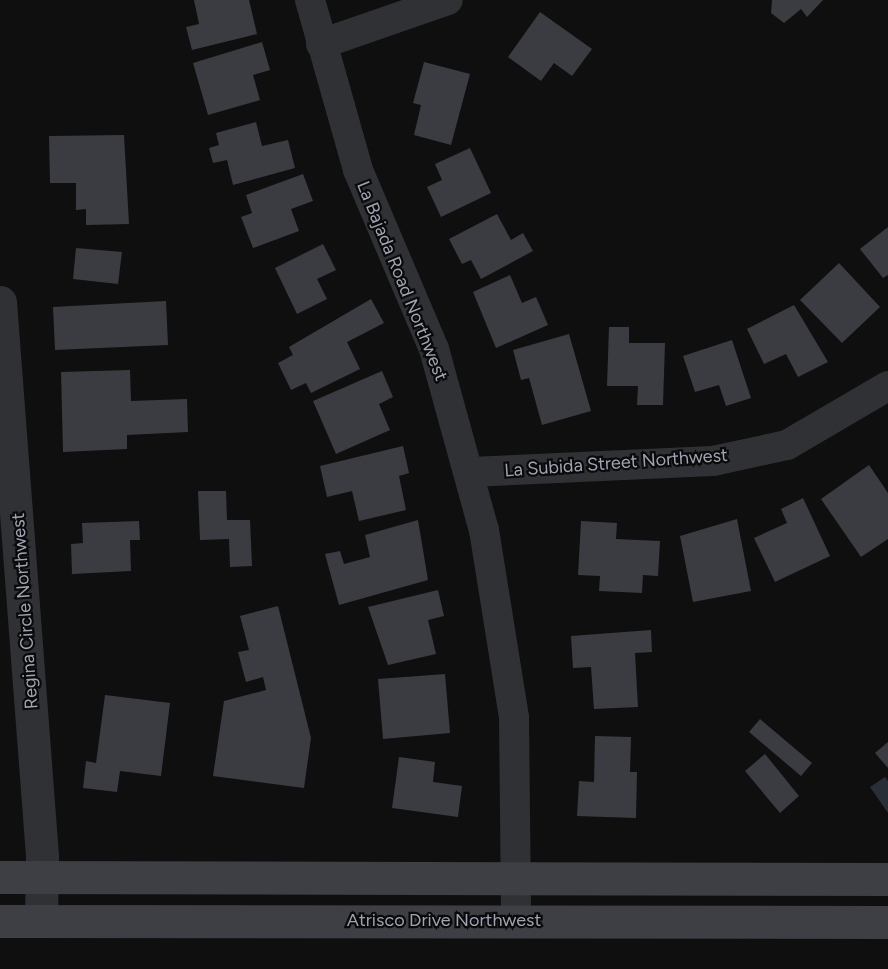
<!DOCTYPE html>
<html>
<head>
<meta charset="utf-8">
<style>
	body { margin:0 }
	#map { position:relative; width:888px; height:969px; overflow:hidden; background:#0f0f10; font-family:Figtree,sans-serif }
	div>[style] { position:absolute }
	[style*='--x'] { left:calc(var(--x)*1px); top:calc(var(--y)*1px); width:calc(var(--w)*1px); rotate:calc(var(--a)*1deg) }
	.water>* { inset:0; background:#282f36 }
	.building>* { inset:0; background:#3b3c41 }
	.minor>* { height:30px; margin:-15px; padding:0 15px; transform-origin:15px; border-radius:15px; background:#303135 }
	.tertiary>* { height:33px; margin:-16.5px; padding:0 16.5px; transform-origin:16.5px; border-radius:16.5px; background:#303135 }
	.secondary>* { height:33px; margin:-16.5px; padding:0 16.5px; transform-origin:16.5px; border-radius:16.5px; background:#3e3f45 }
	span { translate:-50% -50%; white-space:nowrap; text-align:center; line-height:1.15; -webkit-text-stroke:4.5px #0a0a0b; paint-order:stroke }
	.street-label { font-size:18px; color:#a0a4b2 }
</style>
</head>
<body>
<div id="map">
	<div class="water">
		<i style="clip-path:polygon(885px 777px,888px 781px,888px 813px,870px 787px)"></i>
	</div>
	<div class="building">
		<i style="clip-path:polygon(194px 0,249px 0,257px 34px,192px 50px,186px 27px,199px 24px)"></i>
		<i style="clip-path:polygon(772px 0,823px 0,807px 17px,801px 9px,784px 23px,771px 13px)"></i>
		<i style="clip-path:polygon(540px 12px,592px 49px,572px 76px,554px 63px,541px 81px,508px 57px)"></i>
		<i style="clip-path:polygon(262px 42px,270px 70px,253px 75px,260px 100px,208px 115px,193px 63px)"></i>
		<i style="clip-path:polygon(424px 62px,470px 74px,451px 145px,414px 135px,421px 105px,413px 103px)"></i>
		<i style="clip-path:polygon(256px 122px,262px 146px,288px 140px,295px 168px,233px 185px,227px 160px,213px 163px,209px 148px,219px 145px,216px 133px)"></i>
		<i style="clip-path:polygon(124px 135px,129px 224px,86px 225px,86px 209px,76px 210px,76px 183px,50px 183px,49px 136px)"></i>
		<i style="clip-path:polygon(470px 148px,491px 193px,441px 217px,427px 187px,442px 180px,435px 164px)"></i>
		<i style="clip-path:polygon(303px 174px,313px 201px,291px 209px,299px 231px,253px 248px,241px 217px,252px 213px,246px 195px)"></i>
		<i style="clip-path:polygon(497px 214px,511px 240px,523px 233px,533px 251px,481px 279px,471px 260px,462px 264px,449px 239px)"></i>
		<i style="clip-path:polygon(888px 227px,888px 275px,883px 278px,860px 249px)"></i>
		<i style="clip-path:polygon(323px 244px,336px 270px,317px 279px,327px 299px,297px 314px,275px 268px)"></i>
		<i style="clip-path:polygon(76px 248px,122px 252px,118px 284px,73px 279px)"></i>
		<i style="clip-path:polygon(839px 263px,880px 307px,842px 343px,800px 300px)"></i>
		<i style="clip-path:polygon(510px 275px,522px 303px,536px 297px,548px 325px,496px 348px,473px 292px)"></i>
		<i style="clip-path:polygon(371px 299px,384px 323px,347px 342px,360px 369px,311px 393px,306px 383px,291px 390px,278px 363px,293px 355px,289px 347px)"></i>
		<i style="clip-path:polygon(166px 301px,168px 345px,55px 350px,53px 307px)"></i>
		<i style="clip-path:polygon(794px 305px,828px 362px,798px 377px,786px 354px,764px 364px,747px 329px)"></i>
		<i style="clip-path:polygon(609px 327px,629px 327px,629px 343px,665px 343px,663px 405px,637px 405px,638px 386px,607px 386px)"></i>
		<i style="clip-path:polygon(569px 334px,591px 411px,542px 425px,529px 378px,521px 380px,513px 350px)"></i>
		<i style="clip-path:polygon(732px 340px,751px 398px,726px 406px,719px 385px,695px 392px,683px 356px)"></i>
		<i style="clip-path:polygon(130px 370px,131px 401px,187px 399px,188px 432px,127px 435px,127px 449px,63px 452px,61px 372px)"></i>
		<i style="clip-path:polygon(382px 371px,393px 397px,379px 404px,390px 430px,336px 454px,313px 401px)"></i>
		<i style="clip-path:polygon(403px 446px,409px 473px,399px 476px,406px 510px,359px 521px,352px 491px,327px 497px,320px 466px)"></i>
		<i style="clip-path:polygon(869px 465px,888px 493px,888px 539px,861px 557px,821px 499px)"></i>
		<i style="clip-path:polygon(198px 491px,226px 491px,227px 520px,250px 520px,252px 566px,230px 567px,229px 539px,200px 540px)"></i>
		<i style="clip-path:polygon(803px 498px,830px 556px,775px 582px,754px 538px,787px 523px,781px 509px)"></i>
		<i style="clip-path:polygon(737px 519px,751px 591px,693px 602px,680px 536px)"></i>
		<i style="clip-path:polygon(418px 520px,428px 580px,339px 605px,325px 554px,340px 551px,344px 564px,370px 557px,365px 535px)"></i>
		<i style="clip-path:polygon(139px 521px,140px 540px,130px 540px,131px 571px,72px 574px,71px 544px,83px 543px,82px 523px)"></i>
		<i style="clip-path:polygon(581px 521px,617px 523px,616px 539px,660px 541px,658px 576px,643px 575px,642px 593px,599px 591px,600px 576px,578px 575px)"></i>
		<i style="clip-path:polygon(438px 590px,444px 616px,428px 620px,436px 654px,388px 665px,368px 607px)"></i>
		<i style="clip-path:polygon(278px 606px,311px 738px,304px 788px,213px 776px,224px 701px,266px 690px,263px 677px,246px 682px,238px 652px,249px 650px,240px 616px)"></i>
		<i style="clip-path:polygon(651px 630px,652px 652px,635px 653px,638px 707px,594px 709px,591px 667px,573px 668px,571px 636px)"></i>
		<i style="clip-path:polygon(445px 674px,450px 733px,383px 739px,378px 679px)"></i>
		<i style="clip-path:polygon(105px 695px,170px 703px,161px 776px,120px 771px,117px 792px,83px 788px,86px 761px,96px 763px)"></i>
		<i style="clip-path:polygon(760px 719px,812px 763px,801px 776px,749px 732px)"></i>
		<i style="clip-path:polygon(595px 736px,631px 737px,630px 772px,637px 772px,636px 818px,577px 816px,579px 781px,594px 782px)"></i>
		<i style="clip-path:polygon(888px 742px,888px 768px,875px 753px)"></i>
		<i style="clip-path:polygon(765px 754px,799px 796px,780px 813px,745px 771px)"></i>
		<i style="clip-path:polygon(399px 757px,435px 762px,433px 782px,462px 786px,458px 817px,392px 808px)"></i>
	</div>
	<div class="minor">
		<i style="--x:310;--y:0;--w:177;--a:74.2"></i>
		<i style="--x:358;--y:170;--w:194;--a:67"></i>
		<i style="--x:434;--y:349;--w:188;--a:74.6"></i>
		<i style="--x:484;--y:530;--w:190;--a:80.9"></i>
		<i style="--x:514;--y:718;--w:202;--a:89.4"></i>
		<i style="--x:321;--y:44;--w:134;--a:-19.1"></i>
		<i style="--x:470;--y:472;--w:243;--a:-2.6"></i>
		<i style="--x:713;--y:461;--w:76;--a:-12.2"></i>
		<i style="--x:787;--y:445;--w:117;--a:-30.3"></i>
	</div>
	<div class="tertiary">
		<i style="--x:0;--y:302;--w:556;--a:85.66"></i>
		<i style="--x:42;--y:856;--w:65;--a:90.9"></i>
	</div>
	<div class="secondary">
		<i style="--x:0;--y:877;--w:888;--a:0.13"></i>
		<i style="--x:0;--y:921;--w:888;--a:0.06"></i>
	</div>
	<div class="street-label">
		<span style="left:402px;top:281px;rotate:68deg">La Bajada Road Northwest</span>
		<span style="left:616px;top:463px;rotate:-4deg">La Subida Street Northwest</span>
		<span style="left:25px;top:611px;rotate:-94deg">Regina Circle Northwest</span>
		<span style="left:444px;top:920px">Atrisco Drive Northwest</span>
	</div>
</div>
</body>
</html>
